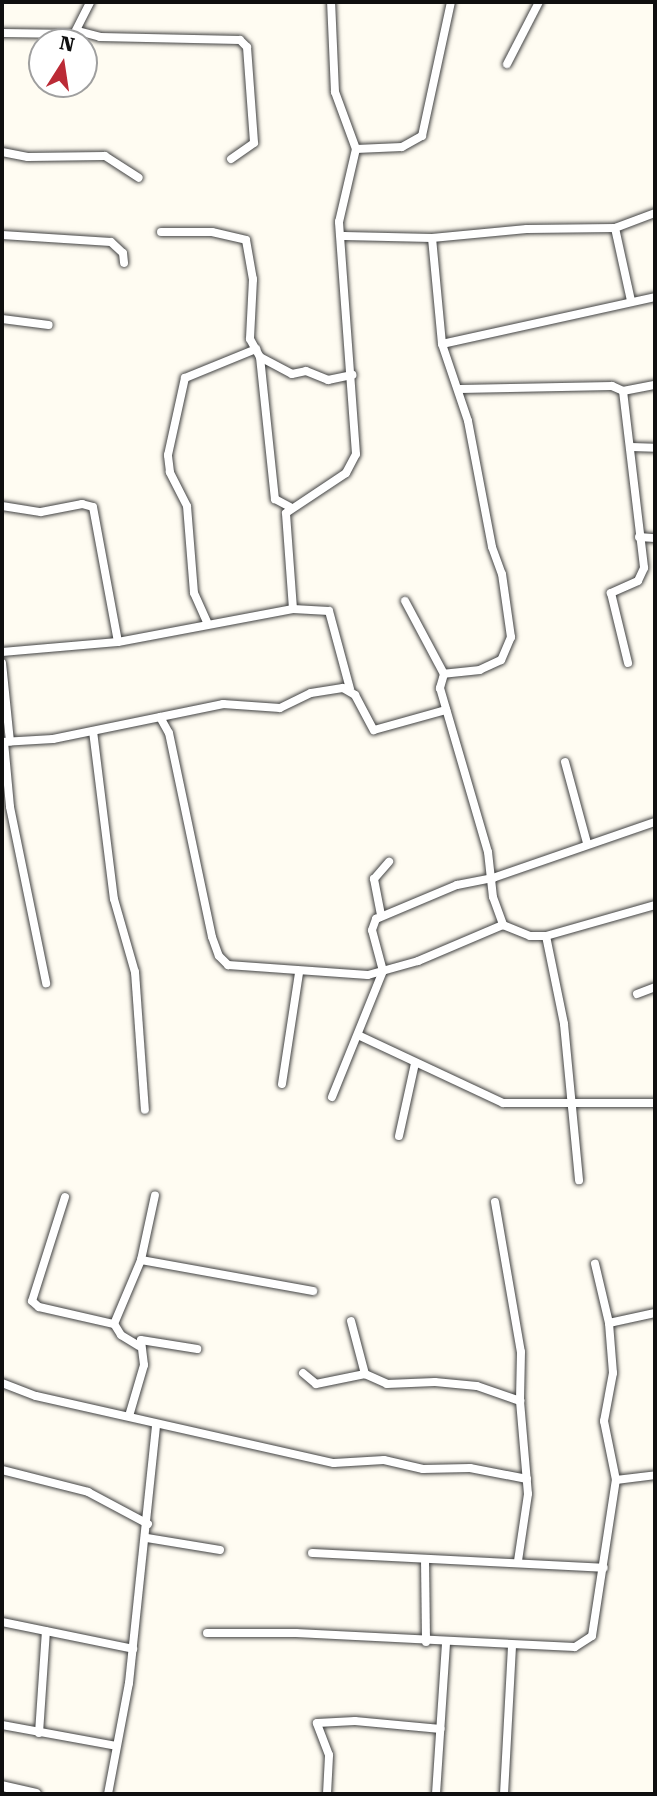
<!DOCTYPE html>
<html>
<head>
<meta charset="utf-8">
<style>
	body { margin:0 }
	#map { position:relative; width:657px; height:1796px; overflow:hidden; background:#fffcf2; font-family:"Roboto Serif",serif }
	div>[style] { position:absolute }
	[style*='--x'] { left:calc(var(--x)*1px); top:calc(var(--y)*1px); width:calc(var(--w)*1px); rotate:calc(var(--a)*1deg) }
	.roads { filter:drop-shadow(0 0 2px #424242) drop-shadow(0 0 2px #424242) }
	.minor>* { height:8px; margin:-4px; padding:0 4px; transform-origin:4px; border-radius:4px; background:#fff }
	.tertiary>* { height:10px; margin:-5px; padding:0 5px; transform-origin:5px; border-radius:5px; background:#fff }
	span { translate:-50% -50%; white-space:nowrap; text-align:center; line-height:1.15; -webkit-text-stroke:7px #fff; paint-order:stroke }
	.frame { position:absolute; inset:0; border:4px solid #0f0f0f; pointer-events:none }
	.north { position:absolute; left:28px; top:28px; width:70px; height:70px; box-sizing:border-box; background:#fff; border:2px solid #9f9f9f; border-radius:50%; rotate:12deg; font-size:19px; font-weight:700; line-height:28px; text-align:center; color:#0f0f0f }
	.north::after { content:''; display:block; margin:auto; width:24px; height:32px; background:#bb2b36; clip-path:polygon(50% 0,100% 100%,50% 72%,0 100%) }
</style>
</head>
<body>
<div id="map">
	<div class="roads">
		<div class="minor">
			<i style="--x:78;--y:31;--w:23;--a:15"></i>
			<i style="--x:100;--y:37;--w:140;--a:1.2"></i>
			<i style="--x:240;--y:40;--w:10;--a:45"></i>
			<i style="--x:247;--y:47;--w:96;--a:85.8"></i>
			<i style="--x:254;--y:143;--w:28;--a:145"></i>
			<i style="--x:2;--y:33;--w:72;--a:0.8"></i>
			<i style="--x:74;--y:34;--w:36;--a:-63"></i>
			<i style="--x:507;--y:64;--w:70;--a:-62.7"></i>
			<i style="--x:356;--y:149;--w:46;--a:-2.5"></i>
			<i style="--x:402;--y:147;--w:23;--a:-29"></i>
			<i style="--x:422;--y:136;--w:137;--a:-77.8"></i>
			<i style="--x:2;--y:152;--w:26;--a:11"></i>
			<i style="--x:28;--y:157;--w:77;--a:-0.7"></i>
			<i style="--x:105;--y:156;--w:40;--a:32.9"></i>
			<i style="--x:615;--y:228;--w:75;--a:77.6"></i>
			<i style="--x:161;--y:232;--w:51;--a:0"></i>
			<i style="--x:212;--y:232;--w:35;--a:13"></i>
			<i style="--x:246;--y:240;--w:40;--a:80"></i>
			<i style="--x:253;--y:279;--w:60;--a:92.9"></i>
			<i style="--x:250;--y:339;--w:21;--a:61"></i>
			<i style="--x:260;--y:357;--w:36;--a:28"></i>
			<i style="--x:292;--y:374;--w:14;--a:-12"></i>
			<i style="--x:306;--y:371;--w:24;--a:22"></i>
			<i style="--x:328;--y:380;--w:25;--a:-12"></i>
			<i style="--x:2;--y:235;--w:109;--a:3.7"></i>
			<i style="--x:111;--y:242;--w:16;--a:43"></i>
			<i style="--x:123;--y:253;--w:10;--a:84"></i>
			<i style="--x:344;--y:236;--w:88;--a:1.3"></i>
			<i style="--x:432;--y:238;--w:95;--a:-5.4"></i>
			<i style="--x:527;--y:229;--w:88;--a:-0.7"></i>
			<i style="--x:615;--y:228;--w:43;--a:-20.6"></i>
			<i style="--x:432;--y:238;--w:106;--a:84.6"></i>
			<i style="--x:442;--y:344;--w:81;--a:71.3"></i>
			<i style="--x:468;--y:421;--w:128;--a:79.2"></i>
			<i style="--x:492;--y:547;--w:29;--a:70"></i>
			<i style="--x:502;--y:574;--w:64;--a:81.9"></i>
			<i style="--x:511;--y:637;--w:25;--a:113"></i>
			<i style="--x:501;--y:660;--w:23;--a:155"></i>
			<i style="--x:480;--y:670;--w:36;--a:174"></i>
			<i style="--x:444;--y:674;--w:15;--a:106"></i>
			<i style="--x:440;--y:688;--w:171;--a:73.7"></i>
			<i style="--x:488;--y:852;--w:45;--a:83.7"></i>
			<i style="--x:493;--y:897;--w:30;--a:70"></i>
			<i style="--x:503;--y:925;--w:29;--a:22"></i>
			<i style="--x:530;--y:936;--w:16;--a:0"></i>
			<i style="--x:546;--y:936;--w:113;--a:-15.9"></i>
			<i style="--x:2;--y:319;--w:47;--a:7.3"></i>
			<i style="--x:442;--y:344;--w:218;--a:-12.4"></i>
			<i style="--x:260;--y:357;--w:143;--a:84"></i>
			<i style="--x:275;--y:499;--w:17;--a:28"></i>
			<i style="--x:460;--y:389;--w:152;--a:-1.1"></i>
			<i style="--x:612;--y:386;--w:12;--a:24"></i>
			<i style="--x:623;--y:391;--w:33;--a:-11"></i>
			<i style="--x:623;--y:391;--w:178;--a:83.2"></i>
			<i style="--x:644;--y:568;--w:14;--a:115"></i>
			<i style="--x:638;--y:581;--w:30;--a:156"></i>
			<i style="--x:611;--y:593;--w:72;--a:76.3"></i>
			<i style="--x:631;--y:447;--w:24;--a:2"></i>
			<i style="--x:2;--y:506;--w:39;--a:9"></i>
			<i style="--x:41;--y:512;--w:42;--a:-11"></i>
			<i style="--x:82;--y:504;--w:11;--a:15"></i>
			<i style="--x:93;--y:507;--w:137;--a:79.5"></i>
			<i style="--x:639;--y:537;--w:16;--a:4"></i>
			<i style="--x:405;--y:601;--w:83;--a:61.9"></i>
			<i style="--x:293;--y:609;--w:96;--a:-94.2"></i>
			<i style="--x:286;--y:513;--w:72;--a:-33.7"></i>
			<i style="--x:346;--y:473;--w:21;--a:-62"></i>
			<i style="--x:356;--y:454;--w:233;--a:-94.2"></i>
			<i style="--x:339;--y:222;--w:75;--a:-76.9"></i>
			<i style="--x:356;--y:149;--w:61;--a:-110.2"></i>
			<i style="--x:335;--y:92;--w:90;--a:-92.5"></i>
			<i style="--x:207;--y:622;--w:32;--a:-114"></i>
			<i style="--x:194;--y:593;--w:87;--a:-94.6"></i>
			<i style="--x:187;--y:506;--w:38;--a:-117"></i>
			<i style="--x:170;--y:472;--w:17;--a:-97"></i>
			<i style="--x:168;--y:455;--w:79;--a:-77.6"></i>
			<i style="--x:185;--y:378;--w:77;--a:-22.2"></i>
			<i style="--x:2;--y:652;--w:116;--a:-4.9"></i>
			<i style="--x:118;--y:642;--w:178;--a:-10.7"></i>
			<i style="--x:293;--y:609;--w:36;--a:3"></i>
			<i style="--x:329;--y:611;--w:81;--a:74.9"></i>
			<i style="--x:2;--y:663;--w:79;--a:84.2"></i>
			<i style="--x:160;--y:717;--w:18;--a:61"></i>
			<i style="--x:169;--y:733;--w:208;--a:78.1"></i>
			<i style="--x:212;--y:937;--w:20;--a:70"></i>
			<i style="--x:219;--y:956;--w:13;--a:45"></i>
			<i style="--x:228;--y:965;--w:140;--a:4.1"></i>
			<i style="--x:368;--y:975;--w:52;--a:-15.6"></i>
			<i style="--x:418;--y:961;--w:92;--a:-23"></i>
			<i style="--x:93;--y:731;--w:169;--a:82.9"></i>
			<i style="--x:114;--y:899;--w:76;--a:74"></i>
			<i style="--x:135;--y:972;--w:138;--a:85.9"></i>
			<i style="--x:2;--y:742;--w:51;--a:-3.4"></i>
			<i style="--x:53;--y:739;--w:174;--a:-11.6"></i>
			<i style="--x:223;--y:704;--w:57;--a:4"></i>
			<i style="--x:280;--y:708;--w:34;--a:-26"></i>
			<i style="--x:311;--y:693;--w:32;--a:-9"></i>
			<i style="--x:343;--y:688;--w:14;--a:30"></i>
			<i style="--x:355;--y:695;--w:40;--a:62"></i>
			<i style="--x:374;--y:730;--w:75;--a:-15.5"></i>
			<i style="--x:4;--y:742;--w:65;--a:84.7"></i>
			<i style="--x:10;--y:807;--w:180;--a:78.4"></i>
			<i style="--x:565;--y:762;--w:84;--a:74.8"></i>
			<i style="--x:381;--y:915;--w:37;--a:-101"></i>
			<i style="--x:374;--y:879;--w:23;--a:-49"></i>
			<i style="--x:546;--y:936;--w:90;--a:78.4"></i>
			<i style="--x:564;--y:1024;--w:157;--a:84.5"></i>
			<i style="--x:637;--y:994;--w:19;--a:-21"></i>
			<i style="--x:358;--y:1035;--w:160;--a:25.1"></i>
			<i style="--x:503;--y:1103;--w:152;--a:0"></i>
			<i style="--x:282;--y:1084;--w:112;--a:-81.3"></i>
			<i style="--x:332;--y:1097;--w:136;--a:-68"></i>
			<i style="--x:383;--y:971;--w:42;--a:-105"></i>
			<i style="--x:372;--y:930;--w:12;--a:-70"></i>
			<i style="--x:376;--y:919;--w:88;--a:-22.8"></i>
			<i style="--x:457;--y:885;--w:37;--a:-11"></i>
			<i style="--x:493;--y:878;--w:171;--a:-19.1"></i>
			<i style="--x:399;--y:1136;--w:75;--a:-77.6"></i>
			<i style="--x:65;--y:1197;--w:109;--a:107.6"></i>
			<i style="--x:32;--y:1301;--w:9;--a:41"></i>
			<i style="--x:39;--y:1307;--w:77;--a:12.8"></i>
			<i style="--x:495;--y:1202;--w:152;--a:80.2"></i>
			<i style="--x:521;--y:1352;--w:49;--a:91.2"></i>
			<i style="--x:141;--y:1260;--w:66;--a:-77.8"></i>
			<i style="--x:351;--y:1321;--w:55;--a:75.2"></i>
			<i style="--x:609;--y:1323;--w:47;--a:-12.3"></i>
			<i style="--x:139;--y:1346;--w:21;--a:-149"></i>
			<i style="--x:121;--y:1335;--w:13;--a:-122"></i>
			<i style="--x:114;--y:1324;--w:69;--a:-67.1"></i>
			<i style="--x:141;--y:1260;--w:175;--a:10.2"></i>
			<i style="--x:303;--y:1373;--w:17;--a:40"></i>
			<i style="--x:316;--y:1384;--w:50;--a:-11.5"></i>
			<i style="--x:365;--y:1374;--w:24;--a:24"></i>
			<i style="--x:387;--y:1384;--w:48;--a:-2.4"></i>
			<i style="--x:435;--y:1382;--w:42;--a:5.4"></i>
			<i style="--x:477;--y:1386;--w:46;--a:19.2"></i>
			<i style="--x:520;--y:1401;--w:93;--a:85.1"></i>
			<i style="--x:528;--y:1494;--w:68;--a:98.5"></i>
			<i style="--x:2;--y:1383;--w:36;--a:21"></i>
			<i style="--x:36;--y:1396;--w:305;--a:12.7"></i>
			<i style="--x:334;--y:1463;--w:50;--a:-3.4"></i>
			<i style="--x:384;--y:1460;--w:40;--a:13"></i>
			<i style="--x:423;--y:1469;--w:47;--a:-1.2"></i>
			<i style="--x:470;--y:1468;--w:58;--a:10.9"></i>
			<i style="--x:129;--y:1416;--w:53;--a:-73.6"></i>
			<i style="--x:144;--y:1365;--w:25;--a:-97"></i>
			<i style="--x:141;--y:1340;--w:57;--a:9.1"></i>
			<i style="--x:2;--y:1470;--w:89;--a:14.3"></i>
			<i style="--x:88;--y:1492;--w:68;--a:28.1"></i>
			<i style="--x:616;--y:1480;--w:38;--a:-7"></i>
			<i style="--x:147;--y:1538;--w:74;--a:9.3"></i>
			<i style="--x:312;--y:1553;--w:292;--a:2.9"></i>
			<i style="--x:425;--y:1559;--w:83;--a:89.3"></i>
			<i style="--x:2;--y:1622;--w:134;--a:11.6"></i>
			<i style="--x:207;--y:1633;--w:89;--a:0"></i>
			<i style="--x:296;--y:1633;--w:279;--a:2.9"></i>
			<i style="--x:575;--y:1647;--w:20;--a:-33"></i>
			<i style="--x:592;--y:1636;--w:158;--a:-81.3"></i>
			<i style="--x:616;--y:1480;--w:60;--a:-101.5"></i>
			<i style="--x:604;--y:1421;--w:49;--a:-79.4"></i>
			<i style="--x:613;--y:1373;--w:50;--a:-94.6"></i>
			<i style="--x:609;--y:1323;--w:61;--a:-103.3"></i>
			<i style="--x:2;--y:1725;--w:116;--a:10.4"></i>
			<i style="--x:39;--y:1733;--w:102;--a:-86.1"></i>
			<i style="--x:108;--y:1794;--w:113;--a:-79.3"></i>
			<i style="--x:129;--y:1683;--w:260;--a:-84"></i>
			<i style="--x:327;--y:1794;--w:39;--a:-87"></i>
			<i style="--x:329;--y:1755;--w:34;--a:-111"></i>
			<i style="--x:317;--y:1723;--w:38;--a:-3"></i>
			<i style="--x:355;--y:1721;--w:86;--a:5.3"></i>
			<i style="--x:436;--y:1794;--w:151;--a:-86.2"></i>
			<i style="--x:504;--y:1794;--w:149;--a:-86.9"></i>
		</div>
		<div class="tertiary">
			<i style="--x:2;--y:1786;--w:35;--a:13"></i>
		</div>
	</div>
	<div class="frame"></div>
	<div class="north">N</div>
</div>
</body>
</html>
